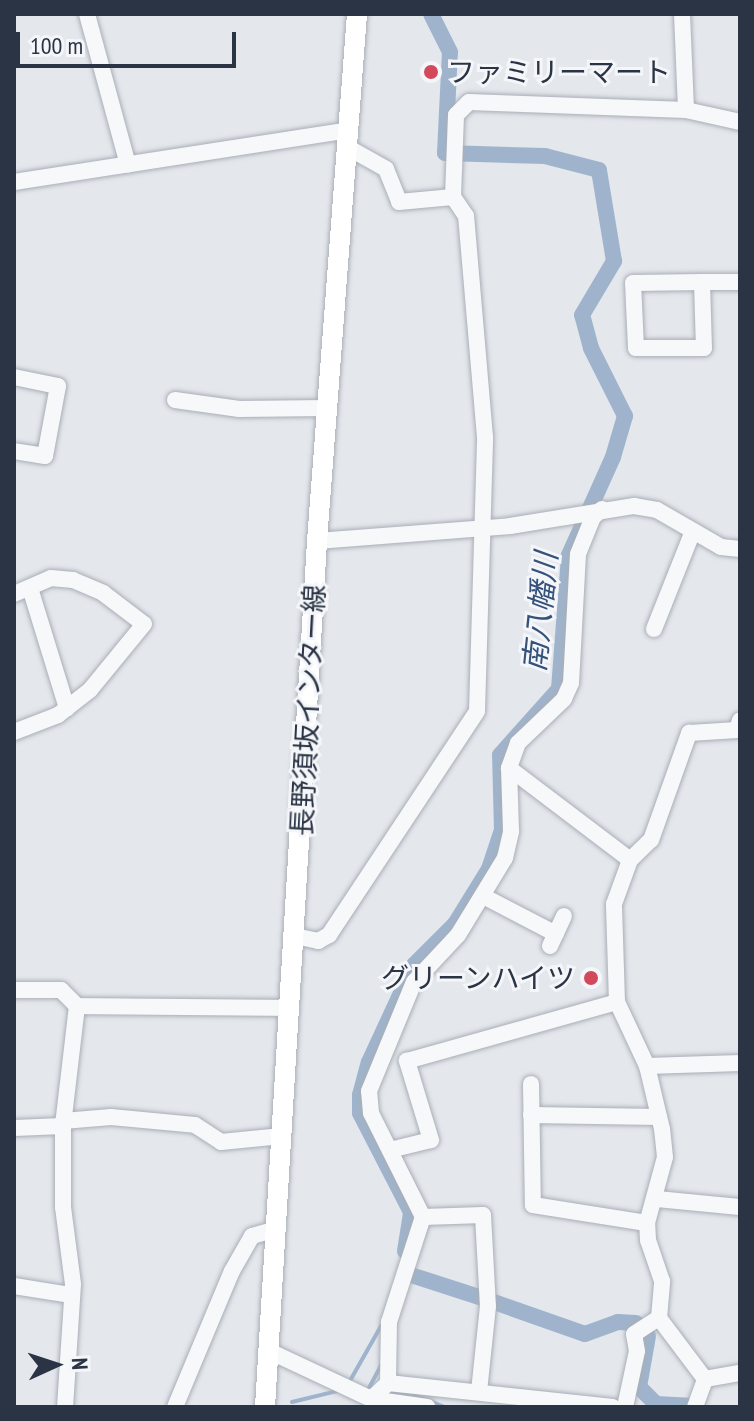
<!DOCTYPE html>
<html>
<head>
<meta charset="utf-8">
<style>
	body { margin:0 }
	#map { position:relative; width:754px; height:1421px; overflow:hidden; background:#e4e7ec; font-family:"PT Sans Narrow","Noto Sans JP",sans-serif }
	div>[style] { position:absolute }
	[style*='--x'] { left:calc(var(--x)*1px); top:calc(var(--y)*1px); width:calc(var(--w)*1px); rotate:calc(var(--a)*1deg) }
	.stream>* { height:4px; margin:-2px; padding:0 2px; transform-origin:2px; border-radius:2px; background:#9fb4cc }
	.canal>* { height:16px; margin:-8px; padding:0 8px; transform-origin:8px; border-radius:8px; background:#9fb4cc }
	.roads { filter:drop-shadow(0 0 2px #a9aeb7) drop-shadow(0 0 2px #a9aeb7) }
	.minor>* { height:16px; margin:-8px; padding:0 8px; transform-origin:8px; border-radius:8px; background:#f7f8fa }
	.major>* { height:20px; margin:-10px; padding:0 10px; transform-origin:10px; border-radius:10px; background:#fff }
	.dots>* { width:22px; height:22px; translate:-50% -50%; box-sizing:border-box; border:4px solid #f4f6f9; border-radius:50% }
	span { translate:-50% -50%; white-space:nowrap; text-align:center; line-height:1.15; -webkit-text-stroke:6px #f4f6f9; paint-order:stroke }
	.poi-label { font-size:28px; color:#2b3445 }
	.left { translate:0 -50%; text-align:left }
	.right { translate:-100% -50%; text-align:right }
	.street-label { font-size:28px; color:#2b3445 }
	.water-label { font-size:30px; color:#34527a; font-style:italic }
	.frame { position:absolute; inset:0; border:16px solid #2b3445; pointer-events:none }
	.north { position:absolute; left:16px; top:1325px; width:80px; height:80px; -webkit-text-stroke:6px #f4f6f9; paint-order:stroke; rotate:87deg; font-size:22px; font-weight:700; line-height:32px; text-align:center; color:#2b3445 }
	.north::after { content:''; display:block; margin:auto; width:28px; height:36px; background:#2b3445; clip-path:polygon(50% 0,100% 100%,50% 72%,0 100%) }
	.scale { position:absolute; left:16px; top:32px; width:220px; height:36px; box-sizing:border-box; border:4px solid #2b3445; border-top:0; padding-left:10px; font-size:24px; line-height:28px; white-space:nowrap; color:#2b3445; -webkit-text-stroke:6px #f4f6f9; paint-order:stroke }
</style>
</head>
<body>
<div id="map">
	<div class="stream">
		<i style="--x:351;--y:1379;--w:61;--a:-60.5"></i>
		<i style="--x:369;--y:1388;--w:27;--a:-62"></i>
		<i style="--x:386;--y:1393;--w:30;--a:6"></i>
		<i style="--x:416;--y:1396;--w:31;--a:21"></i>
		<i style="--x:292;--y:1402;--w:46;--a:-13.7"></i>
	</div>
	<div class="canal">
		<i style="--x:405;--y:1251;--w:39;--a:-81"></i>
		<i style="--x:411;--y:1212;--w:111;--a:-117.3"></i>
		<i style="--x:360;--y:1113;--w:18;--a:-90"></i>
		<i style="--x:360;--y:1095;--w:34;--a:-75"></i>
		<i style="--x:369;--y:1062;--w:107;--a:-65.1"></i>
		<i style="--x:414;--y:965;--w:58;--a:-45"></i>
		<i style="--x:455;--y:924;--w:65;--a:-58.3"></i>
		<i style="--x:489;--y:869;--w:41;--a:-71.6"></i>
		<i style="--x:502;--y:830;--w:75;--a:-91.5"></i>
		<i style="--x:500;--y:755;--w:89;--a:-48.2"></i>
		<i style="--x:559;--y:689;--w:134;--a:-85.7"></i>
		<i style="--x:569;--y:555;--w:107;--a:-65.8"></i>
		<i style="--x:613;--y:457;--w:43;--a:-73.7"></i>
		<i style="--x:625;--y:416;--w:76;--a:-116.6"></i>
		<i style="--x:591;--y:348;--w:34;--a:-105"></i>
		<i style="--x:582;--y:315;--w:63;--a:-59.3"></i>
		<i style="--x:614;--y:261;--w:92;--a:-99.4"></i>
		<i style="--x:599;--y:170;--w:56;--a:-165.5"></i>
		<i style="--x:545;--y:156;--w:100;--a:-178.3"></i>
		<i style="--x:445;--y:153;--w:101;--a:-87.2"></i>
		<i style="--x:450;--y:52;--w:42;--a:-116.6"></i>
		<i style="--x:414;--y:1276;--w:68;--a:17.9"></i>
		<i style="--x:494;--y:1302;--w:96;--a:19.4"></i>
		<i style="--x:585;--y:1334;--w:35;--a:-20"></i>
		<i style="--x:618;--y:1322;--w:18;--a:3"></i>
		<i style="--x:648;--y:1336;--w:52;--a:100"></i>
		<i style="--x:639;--y:1387;--w:24;--a:45"></i>
		<i style="--x:656;--y:1404;--w:33;--a:3"></i>
	</div>
	<div class="roads">
		<div class="minor">
			<i style="--x:87;--y:14;--w:156;--a:74.8"></i>
			<i style="--x:682;--y:14;--w:96;--a:87.6"></i>
			<i style="--x:347;--y:147;--w:45;--a:29.4"></i>
			<i style="--x:386;--y:169;--w:35;--a:68"></i>
			<i style="--x:399;--y:202;--w:54;--a:-5.3"></i>
			<i style="--x:453;--y:197;--w:82;--a:-87.9"></i>
			<i style="--x:456;--y:115;--w:18;--a:-45"></i>
			<i style="--x:469;--y:102;--w:217;--a:2.1"></i>
			<i style="--x:686;--y:110;--w:55;--a:12.5"></i>
			<i style="--x:14;--y:182;--w:339;--a:-8.8"></i>
			<i style="--x:702;--y:282;--w:66;--a:88.3"></i>
			<i style="--x:704;--y:348;--w:68;--a:180"></i>
			<i style="--x:636;--y:348;--w:65;--a:-92.6"></i>
			<i style="--x:633;--y:283;--w:69;--a:-0.8"></i>
			<i style="--x:702;--y:282;--w:38;--a:0"></i>
			<i style="--x:14;--y:377;--w:45;--a:11.6"></i>
			<i style="--x:58;--y:386;--w:71;--a:100.5"></i>
			<i style="--x:45;--y:456;--w:31;--a:-171"></i>
			<i style="--x:175;--y:400;--w:65;--a:8"></i>
			<i style="--x:239;--y:409;--w:87;--a:-0.7"></i>
			<i style="--x:602;--y:509;--w:12;--a:138"></i>
			<i style="--x:593;--y:517;--w:40;--a:112"></i>
			<i style="--x:578;--y:554;--w:129;--a:93.1"></i>
			<i style="--x:571;--y:683;--w:17;--a:114"></i>
			<i style="--x:564;--y:699;--w:64;--a:136.3"></i>
			<i style="--x:518;--y:743;--w:27;--a:110"></i>
			<i style="--x:509;--y:768;--w:152;--a:37.2"></i>
			<i style="--x:317;--y:541;--w:194;--a:-4.4"></i>
			<i style="--x:510;--y:526;--w:126;--a:-9.2"></i>
			<i style="--x:634;--y:506;--w:23;--a:10"></i>
			<i style="--x:657;--y:510;--w:74;--a:30"></i>
			<i style="--x:721;--y:547;--w:19;--a:6"></i>
			<i style="--x:30;--y:588;--w:126;--a:72.9"></i>
			<i style="--x:14;--y:594;--w:40;--a:-23.4"></i>
			<i style="--x:51;--y:578;--w:22;--a:5"></i>
			<i style="--x:73;--y:580;--w:33;--a:23"></i>
			<i style="--x:103;--y:593;--w:51;--a:37.1"></i>
			<i style="--x:144;--y:624;--w:85;--a:129.3"></i>
			<i style="--x:90;--y:690;--w:41;--a:142"></i>
			<i style="--x:58;--y:715;--w:47;--a:158.9"></i>
			<i style="--x:654;--y:629;--w:105;--a:-68.3"></i>
			<i style="--x:483;--y:896;--w:82;--a:27.5"></i>
			<i style="--x:295;--y:936;--w:24;--a:12"></i>
			<i style="--x:318;--y:941;--w:13;--a:-29"></i>
			<i style="--x:329;--y:935;--w:268;--a:-56.5"></i>
			<i style="--x:477;--y:711;--w:274;--a:-88.3"></i>
			<i style="--x:485;--y:437;--w:222;--a:-94.9"></i>
			<i style="--x:466;--y:216;--w:23;--a:-124"></i>
			<i style="--x:550;--y:946;--w:33;--a:-65"></i>
			<i style="--x:14;--y:990;--w:47;--a:0"></i>
			<i style="--x:61;--y:990;--w:23;--a:45"></i>
			<i style="--x:77;--y:1006;--w:121;--a:96.7"></i>
			<i style="--x:63;--y:1126;--w:81;--a:90"></i>
			<i style="--x:63;--y:1207;--w:78;--a:82.6"></i>
			<i style="--x:73;--y:1284;--w:123;--a:93.7"></i>
			<i style="--x:77;--y:1006;--w:213;--a:0.5"></i>
			<i style="--x:647;--y:1066;--w:93;--a:-1.8"></i>
			<i style="--x:531;--y:1084;--w:121;--a:89.1"></i>
			<i style="--x:533;--y:1205;--w:115;--a:9"></i>
			<i style="--x:531;--y:1115;--w:128;--a:0.9"></i>
			<i style="--x:63;--y:1121;--w:48;--a:-4.8"></i>
			<i style="--x:111;--y:1117;--w:84;--a:5.4"></i>
			<i style="--x:195;--y:1125;--w:31;--a:33"></i>
			<i style="--x:221;--y:1142;--w:61;--a:-5.6"></i>
			<i style="--x:14;--y:1128;--w:49;--a:-2.3"></i>
			<i style="--x:390;--y:1150;--w:42;--a:-13.7"></i>
			<i style="--x:431;--y:1140;--w:83;--a:-106.9"></i>
			<i style="--x:407;--y:1061;--w:218;--a:-15.7"></i>
			<i style="--x:657;--y:1199;--w:83;--a:5.5"></i>
			<i style="--x:423;--y:1217;--w:60;--a:-1.9"></i>
			<i style="--x:483;--y:1215;--w:91;--a:86.9"></i>
			<i style="--x:488;--y:1306;--w:85;--a:96"></i>
			<i style="--x:14;--y:1286;--w:58;--a:9"></i>
			<i style="--x:659;--y:1318;--w:37;--a:-85"></i>
			<i style="--x:662;--y:1281;--w:43;--a:-108.9"></i>
			<i style="--x:648;--y:1240;--w:17;--a:-93"></i>
			<i style="--x:647;--y:1223;--w:68;--a:-74.7"></i>
			<i style="--x:665;--y:1157;--w:28;--a:-96"></i>
			<i style="--x:662;--y:1129;--w:65;--a:-103.4"></i>
			<i style="--x:647;--y:1066;--w:71;--a:-115.1"></i>
			<i style="--x:617;--y:1002;--w:98;--a:-91.8"></i>
			<i style="--x:614;--y:904;--w:47;--a:-70"></i>
			<i style="--x:630;--y:860;--w:29;--a:-44"></i>
			<i style="--x:651;--y:840;--w:114;--a:-70.4"></i>
			<i style="--x:689;--y:733;--w:48;--a:-3.6"></i>
			<i style="--x:737;--y:730;--w:10;--a:-73"></i>
			<i style="--x:269;--y:1351;--w:113;--a:25.2"></i>
			<i style="--x:371;--y:1399;--w:57;--a:8.1"></i>
			<i style="--x:388;--y:1383;--w:61;--a:-89.1"></i>
			<i style="--x:389;--y:1322;--w:110;--a:-72.1"></i>
			<i style="--x:423;--y:1217;--w:116;--a:-116.6"></i>
			<i style="--x:371;--y:1113;--w:22;--a:-95"></i>
			<i style="--x:369;--y:1091;--w:118;--a:-67.6"></i>
			<i style="--x:414;--y:982;--w:64;--a:-46.9"></i>
			<i style="--x:458;--y:935;--w:90;--a:-58.6"></i>
			<i style="--x:505;--y:858;--w:28;--a:-77"></i>
			<i style="--x:511;--y:831;--w:63;--a:-91.8"></i>
			<i style="--x:371;--y:1399;--w:23;--a:-43"></i>
			<i style="--x:388;--y:1383;--w:226;--a:6.1"></i>
			<i style="--x:175;--y:1407;--w:147;--a:-67.3"></i>
			<i style="--x:232;--y:1271;--w:40;--a:-60.3"></i>
			<i style="--x:252;--y:1236;--w:26;--a:-16"></i>
			<i style="--x:625;--y:1407;--w:57;--a:-77.9"></i>
			<i style="--x:637;--y:1351;--w:17;--a:-100"></i>
			<i style="--x:634;--y:1334;--w:30;--a:-33"></i>
			<i style="--x:659;--y:1318;--w:76;--a:53"></i>
			<i style="--x:695;--y:1407;--w:30;--a:-70"></i>
			<i style="--x:705;--y:1379;--w:36;--a:-10"></i>
		</div>
		<div class="major">
			<i style="--x:265;--y:1407;--w:868;--a:-86.56"></i>
			<i style="--x:317;--y:541;--w:529;--a:-85.66"></i>
		</div>
	</div>
	<div class="dots">
		<i style="left:431px;top:72px;background:#d1495b"></i>
		<i style="left:591px;top:978px;background:#d1495b"></i>
	</div>
	<div class="poi-label">
		<span class="left" style="left:447px;top:72px">ファミリーマート</span>
		<span class="right" style="left:575px;top:978px">グリーンハイツ</span>
	</div>
	<div class="street-label">
		<span style="left:308px;top:710px;rotate:-87deg">長野須坂インター線</span>
	</div>
	<div class="water-label">
		<span style="left:540px;top:612px;rotate:-84deg">南八幡川</span>
	</div>
	<div class="frame"></div>
	<div class="north">N</div>
	<div class="scale">100 m</div>
</div>
</body>
</html>
